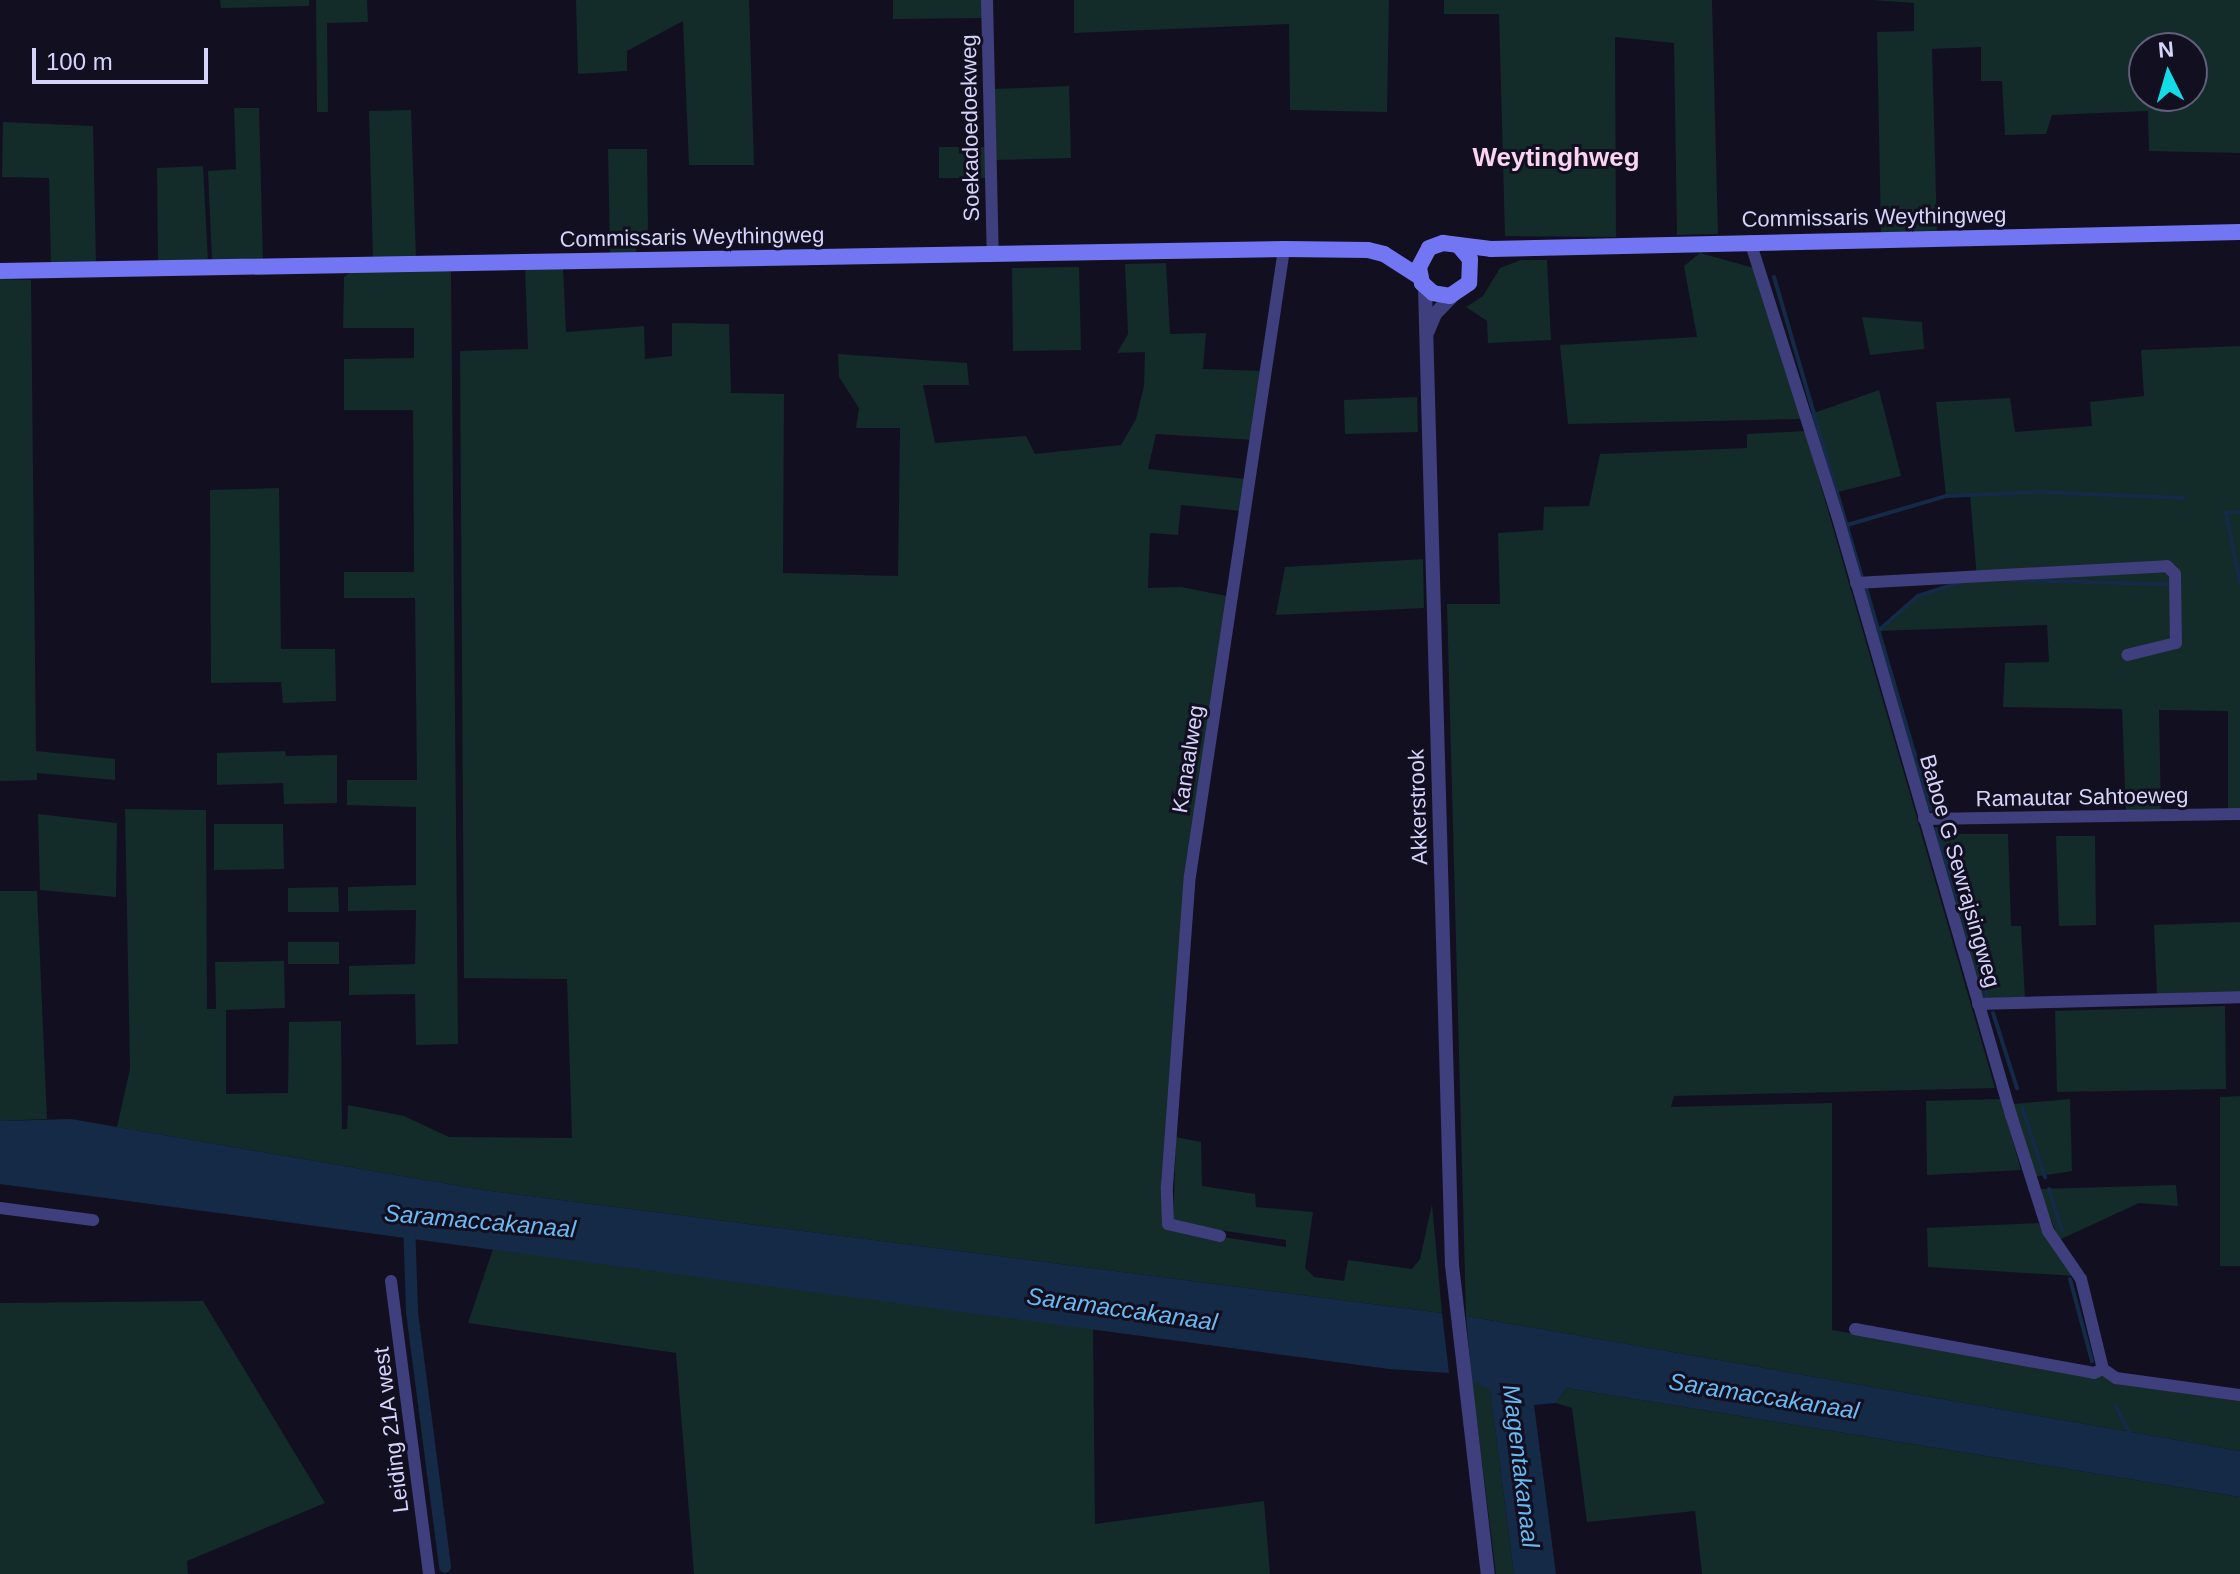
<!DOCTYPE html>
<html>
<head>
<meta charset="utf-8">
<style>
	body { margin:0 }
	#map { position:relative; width:2240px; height:1574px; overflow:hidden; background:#120f21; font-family:Arial,sans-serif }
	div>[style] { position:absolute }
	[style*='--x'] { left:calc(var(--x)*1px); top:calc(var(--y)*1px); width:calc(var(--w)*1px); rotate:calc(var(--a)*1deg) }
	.green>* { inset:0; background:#132b29 }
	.water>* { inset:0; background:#142a47 }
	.stream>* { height:4px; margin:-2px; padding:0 2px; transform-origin:2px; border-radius:2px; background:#142a47 }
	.canal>* { height:12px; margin:-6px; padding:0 6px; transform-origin:6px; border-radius:6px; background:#142a47 }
	.minor>* { height:12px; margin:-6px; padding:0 6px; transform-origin:6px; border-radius:6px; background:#3e3f7c }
	.tertiary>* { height:14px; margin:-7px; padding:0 7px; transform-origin:7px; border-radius:7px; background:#3e3f7c }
	.secondary>* { height:16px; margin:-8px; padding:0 8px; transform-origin:8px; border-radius:8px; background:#7376f3 }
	span { translate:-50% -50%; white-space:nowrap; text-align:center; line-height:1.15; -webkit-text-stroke:6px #120f21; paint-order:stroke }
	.street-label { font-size:22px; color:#d6d4fb }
	.water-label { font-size:24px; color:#6abaf2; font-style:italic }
	.quarter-label { font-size:26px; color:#fbd5ef; font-weight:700 }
	.north { position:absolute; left:2128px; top:32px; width:80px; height:80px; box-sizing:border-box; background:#120f21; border:2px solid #605e78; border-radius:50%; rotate:355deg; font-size:22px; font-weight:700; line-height:32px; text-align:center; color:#d6d4fb }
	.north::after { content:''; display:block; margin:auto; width:28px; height:36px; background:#14dce7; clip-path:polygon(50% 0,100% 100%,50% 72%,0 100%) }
	.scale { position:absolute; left:32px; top:48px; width:176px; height:36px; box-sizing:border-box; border:4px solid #d6d4fb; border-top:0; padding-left:10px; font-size:24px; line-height:28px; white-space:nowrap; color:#d6d4fb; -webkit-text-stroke:6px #120f21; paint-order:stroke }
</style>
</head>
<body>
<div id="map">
	<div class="green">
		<i style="clip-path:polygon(220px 0,309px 0,309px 6px,221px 8px)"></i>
		<i style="clip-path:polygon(316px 0,367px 0,368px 22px,327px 23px,328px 112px,317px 112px)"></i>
		<i style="clip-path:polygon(576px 0,749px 0,754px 165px,689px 165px,683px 21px,627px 51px,627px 71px,578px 74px)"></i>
		<i style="clip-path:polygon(893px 0,983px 0,983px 18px,893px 19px)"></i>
		<i style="clip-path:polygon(1074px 0,1389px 0,1387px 112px,1290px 110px,1289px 24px,1074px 33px)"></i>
		<i style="clip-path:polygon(1444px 0,1712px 0,1718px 234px,1677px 235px,1674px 43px,1615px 37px,1616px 237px,1505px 236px,1499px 14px,1444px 14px)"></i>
		<i style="clip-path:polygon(evenodd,1872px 0,2240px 0,2240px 153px,2149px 151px,2148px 111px,2052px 115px,2046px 134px,2005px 135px,2002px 81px,1981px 81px,1981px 47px,1932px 49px,1937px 232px,1881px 233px,1877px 32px,1914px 31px,1914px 3px,1872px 0,2144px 48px,2192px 48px,2192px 96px,2144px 96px,2144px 48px)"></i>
		<i style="clip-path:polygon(1069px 86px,1071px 158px,995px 160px,995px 89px)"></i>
		<i style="clip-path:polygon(234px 108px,259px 108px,263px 260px,212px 259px,208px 171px,236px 169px)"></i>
		<i style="clip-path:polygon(411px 110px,416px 258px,373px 259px,369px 111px)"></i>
		<i style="clip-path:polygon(3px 122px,93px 126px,96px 262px,51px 265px,49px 178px,2px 177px)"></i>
		<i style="clip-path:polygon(939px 147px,986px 147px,987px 178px,939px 178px)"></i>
		<i style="clip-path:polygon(608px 149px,647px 149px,648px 234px,636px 235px,636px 253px,610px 254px)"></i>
		<i style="clip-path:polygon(203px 166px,208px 262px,158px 263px,157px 168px)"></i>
		<i style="clip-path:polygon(1700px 253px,1754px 268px,1801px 419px,1568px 424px,1560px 345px,1697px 337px,1684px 266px)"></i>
		<i style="clip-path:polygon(1521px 260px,1547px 260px,1551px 340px,1488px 343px,1487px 321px,1466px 307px,1483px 296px,1500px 268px)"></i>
		<i style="clip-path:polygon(1166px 263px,1170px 334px,1206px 333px,1203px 369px,1264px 371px,1253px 440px,1156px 434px,1148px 469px,1246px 479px,1241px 511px,1181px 505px,1178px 535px,1150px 533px,1148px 588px,1181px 587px,1227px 596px,1209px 725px,1164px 1228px,1286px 1247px,1286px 1240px,1173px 1223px,1176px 1137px,1201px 1142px,1202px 1186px,1255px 1194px,1256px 1207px,1313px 1212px,1305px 1268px,1314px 1277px,1344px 1281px,1348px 1260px,1412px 1269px,1420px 1259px,1432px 1204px,1442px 1313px,483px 1190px,117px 1127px,130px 1069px,125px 809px,206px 810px,207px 1009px,216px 1009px,215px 962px,284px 961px,285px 1008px,226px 1010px,226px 1094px,288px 1093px,289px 1022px,341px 1021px,342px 1129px,347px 1129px,348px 1105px,404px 1116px,449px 1137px,572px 1138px,567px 979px,464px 978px,460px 351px,528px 349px,525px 268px,563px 267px,566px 332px,644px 326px,645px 359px,672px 356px,672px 323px,729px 324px,731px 393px,784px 394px,783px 573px,898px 576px,900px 428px,856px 428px,859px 408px,839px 377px,838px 354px,967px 363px,969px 385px,923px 385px,935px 443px,1026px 436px,1035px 454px,1121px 445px,1136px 419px,1144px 386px,1145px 352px,1117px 353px,1128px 334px,1125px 264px)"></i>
		<i style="clip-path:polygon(1079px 267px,1081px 350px,1013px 351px,1012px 268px)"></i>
		<i style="clip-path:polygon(451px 270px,458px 1044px,416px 1045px,415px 994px,349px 995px,349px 966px,415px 964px,416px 910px,348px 911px,348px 887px,416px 885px,416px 807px,347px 805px,347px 780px,417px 780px,415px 598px,344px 598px,344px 572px,414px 572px,413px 410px,344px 410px,344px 359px,414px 358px,414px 328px,343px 328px,344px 277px,351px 272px)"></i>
		<i style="clip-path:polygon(0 279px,31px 280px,36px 751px,115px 759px,115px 780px,37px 773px,37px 780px,0 781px)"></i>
		<i style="clip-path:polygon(1862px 317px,1922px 322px,1924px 349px,1870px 355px)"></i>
		<i style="clip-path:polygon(2240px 346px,2240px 810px,2228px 810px,2228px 711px,2159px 710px,2161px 813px,2126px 814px,2122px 709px,2003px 707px,2005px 663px,2049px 662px,2047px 625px,1878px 631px,1918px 596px,1977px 579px,1970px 495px,1946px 496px,1936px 402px,2010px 398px,2015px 432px,2092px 426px,2090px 402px,2144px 396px,2141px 350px)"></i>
		<i style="clip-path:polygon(1879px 390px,1901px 476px,1834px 493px,1811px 414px)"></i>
		<i style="clip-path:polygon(1417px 397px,1418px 432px,1345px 434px,1344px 400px)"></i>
		<i style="clip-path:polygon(1805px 431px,1995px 1088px,1674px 1096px,1671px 1107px,1832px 1103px,1832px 1330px,2240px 1400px,2240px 1451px,1466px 1316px,1447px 604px,1500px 604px,1498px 533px,1543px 530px,1544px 507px,1589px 506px,1600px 454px,1747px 448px,1747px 434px)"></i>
		<i style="clip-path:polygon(279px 488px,281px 649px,335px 649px,336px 701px,283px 703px,281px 682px,211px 683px,210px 490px)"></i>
		<i style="clip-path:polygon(1423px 559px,1424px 608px,1276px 615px,1285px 567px)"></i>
		<i style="clip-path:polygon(285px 751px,286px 756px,337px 755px,337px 803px,284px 804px,283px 783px,217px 785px,217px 753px)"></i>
		<i style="clip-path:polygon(38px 814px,117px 823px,116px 897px,40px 890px)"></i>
		<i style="clip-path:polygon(214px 824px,283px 824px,284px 869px,214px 870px)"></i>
		<i style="clip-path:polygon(1944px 834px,2008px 834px,2011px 926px,2021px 926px,2025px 998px,1984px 998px,1981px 993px,1934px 840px)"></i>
		<i style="clip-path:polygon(2056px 836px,2095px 836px,2096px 925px,2059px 926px)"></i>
		<i style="clip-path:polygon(338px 887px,339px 912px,288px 912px,288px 888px)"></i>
		<i style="clip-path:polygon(0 891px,37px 891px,47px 1119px,0 1121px)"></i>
		<i style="clip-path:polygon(2240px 922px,2240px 993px,2157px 995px,2154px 925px)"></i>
		<i style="clip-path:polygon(288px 942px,339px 942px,339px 964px,288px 964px)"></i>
		<i style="clip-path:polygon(2225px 1006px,2226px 1089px,2057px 1092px,2055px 1011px)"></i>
		<i style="clip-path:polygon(2240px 1096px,2240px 1266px,2220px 1266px,2220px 1097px)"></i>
		<i style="clip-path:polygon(2001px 1099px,2021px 1170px,1927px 1175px,1926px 1101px)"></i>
		<i style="clip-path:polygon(2070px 1099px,2072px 1171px,2034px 1177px,2012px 1104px)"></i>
		<i style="clip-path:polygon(2176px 1185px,2178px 1206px,2139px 1203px,2059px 1240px,2039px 1189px)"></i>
		<i style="clip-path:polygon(2038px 1223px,2075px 1276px,1928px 1267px,1927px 1228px)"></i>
		<i style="clip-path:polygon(494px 1246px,1093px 1328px,1095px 1524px,1264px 1501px,1270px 1574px,694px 1574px,676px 1353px,468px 1323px)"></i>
		<i style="clip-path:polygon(203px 1301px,325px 1503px,187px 1561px,188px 1574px,0 1574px,0 1303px)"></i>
		<i style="clip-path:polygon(1472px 1382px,1490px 1388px,1514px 1574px,1496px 1574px)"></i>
		<i style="clip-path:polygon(1567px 1388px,2240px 1497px,2240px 1574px,1702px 1574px,1695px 1511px,1587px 1522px,1572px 1408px,1556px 1403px)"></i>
	</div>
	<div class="water">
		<i style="clip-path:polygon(71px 1119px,483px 1190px,1442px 1313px,1449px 1373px,1389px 1369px,0 1184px,0 1121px)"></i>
		<i style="clip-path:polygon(1466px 1316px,2240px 1451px,2240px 1497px,1567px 1388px,1556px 1403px,1534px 1405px,1556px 1574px,1514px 1574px,1490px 1389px,1472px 1382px)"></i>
	</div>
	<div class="stream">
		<i style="--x:1774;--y:277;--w:313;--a:73.7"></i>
		<i style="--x:2240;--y:512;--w:14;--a:176"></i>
		<i style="--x:2226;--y:513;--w:71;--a:78.7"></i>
		<i style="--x:1847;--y:525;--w:103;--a:-16.3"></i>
		<i style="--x:1946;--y:496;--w:94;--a:-2.4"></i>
		<i style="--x:2040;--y:492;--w:144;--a:2.4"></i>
		<i style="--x:2009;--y:580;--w:158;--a:1.5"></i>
		<i style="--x:1866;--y:588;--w:231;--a:73.7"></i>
		<i style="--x:1878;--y:631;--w:53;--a:-41.2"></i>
		<i style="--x:1918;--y:596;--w:45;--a:-18"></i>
		<i style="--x:1936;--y:829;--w:174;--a:72.9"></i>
		<i style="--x:1993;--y:1013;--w:79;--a:72.3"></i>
		<i style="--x:2022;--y:1107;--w:74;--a:71.8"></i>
		<i style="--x:2049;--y:1189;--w:44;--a:72.8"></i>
		<i style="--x:2070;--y:1279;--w:85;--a:75"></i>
		<i style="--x:2116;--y:1406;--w:34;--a:63"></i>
	</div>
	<div class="canal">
		<i style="--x:409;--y:1220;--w:92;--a:88.1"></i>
		<i style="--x:412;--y:1312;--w:257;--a:82.6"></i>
	</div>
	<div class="minor">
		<i style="--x:987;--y:0;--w:255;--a:88.7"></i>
		<i style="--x:1750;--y:241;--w:287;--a:72.4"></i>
		<i style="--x:1837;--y:515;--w:625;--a:73.83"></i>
		<i style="--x:2011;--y:1115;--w:122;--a:72.3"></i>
		<i style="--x:2048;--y:1231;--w:58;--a:55.5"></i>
		<i style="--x:2081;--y:1279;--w:93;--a:76.3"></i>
		<i style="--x:2103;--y:1369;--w:16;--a:35"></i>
		<i style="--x:2116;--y:1378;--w:125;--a:7.8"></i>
		<i style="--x:1856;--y:583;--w:311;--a:-3.1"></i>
		<i style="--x:2167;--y:566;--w:11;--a:45"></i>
		<i style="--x:2175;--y:574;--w:69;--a:89.2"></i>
		<i style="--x:2176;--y:643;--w:50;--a:166.2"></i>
		<i style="--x:1924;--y:819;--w:316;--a:-0.9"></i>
		<i style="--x:1978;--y:1004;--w:262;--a:-1.5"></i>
		<i style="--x:0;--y:1208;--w:94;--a:7.4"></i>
		<i style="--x:1220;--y:1236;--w:53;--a:-167"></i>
		<i style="--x:1168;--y:1224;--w:38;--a:-92"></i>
		<i style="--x:1167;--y:1186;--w:311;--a:-85.8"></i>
		<i style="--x:1190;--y:876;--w:634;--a:-81.47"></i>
		<i style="--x:391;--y:1281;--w:295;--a:82.6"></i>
		<i style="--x:1855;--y:1329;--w:243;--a:10.4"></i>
		<i style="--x:2094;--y:1373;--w:10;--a:-24"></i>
	</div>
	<div class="tertiary">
		<i style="--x:1425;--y:288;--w:977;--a:88.42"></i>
		<i style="--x:1452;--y:1265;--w:311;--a:83.4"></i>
		<i style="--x:1428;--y:331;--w:18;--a:-68"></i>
		<i style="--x:1435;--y:314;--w:28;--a:-46"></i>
	</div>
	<div class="secondary">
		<i style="--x:1459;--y:246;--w:17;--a:50"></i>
		<i style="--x:1470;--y:259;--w:24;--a:92"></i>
		<i style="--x:1469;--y:283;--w:23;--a:146"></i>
		<i style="--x:1450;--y:296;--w:17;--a:-170"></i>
		<i style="--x:1433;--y:293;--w:15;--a:-138"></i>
		<i style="--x:1422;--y:283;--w:16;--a:-101"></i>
		<i style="--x:1419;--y:267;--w:21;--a:-62"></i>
		<i style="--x:1429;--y:248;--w:15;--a:-20"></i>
		<i style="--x:1443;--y:243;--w:48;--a:7.1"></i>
		<i style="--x:1491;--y:249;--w:749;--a:-1.3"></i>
		<i style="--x:0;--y:271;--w:1284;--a:-0.98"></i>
		<i style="--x:1284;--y:249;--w:84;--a:0.7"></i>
		<i style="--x:1368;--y:250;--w:16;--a:14"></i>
		<i style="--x:1384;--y:254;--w:43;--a:32.6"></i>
	</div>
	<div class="street-label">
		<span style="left:970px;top:128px;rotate:-91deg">Soekadoedoekweg</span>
		<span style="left:1874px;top:217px;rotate:-1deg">Commissaris Weythingweg</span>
		<span style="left:692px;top:237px;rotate:-1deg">Commissaris Weythingweg</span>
		<span style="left:1188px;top:759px;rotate:-81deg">Kanaalweg</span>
		<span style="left:2082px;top:797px;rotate:-1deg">Ramautar Sahtoeweg</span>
		<span style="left:1418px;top:807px;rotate:-92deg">Akkerstrook</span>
		<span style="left:1960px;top:871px;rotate:74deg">Baboe G Sewrajsingweg</span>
		<span style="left:391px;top:1430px;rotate:-97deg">Leiding 21A west</span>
	</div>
	<div class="water-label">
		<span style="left:480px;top:1221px;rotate:5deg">Saramaccakanaal</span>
		<span style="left:1122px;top:1309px;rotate:8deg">Saramaccakanaal</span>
		<span style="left:1764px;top:1396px;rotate:9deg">Saramaccakanaal</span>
		<span style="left:1521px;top:1466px;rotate:83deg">Magentakanaal</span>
	</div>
	<div class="quarter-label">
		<span style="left:1556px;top:158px">Weytinghweg</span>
	</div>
	<div class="north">N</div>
	<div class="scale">100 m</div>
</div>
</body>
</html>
